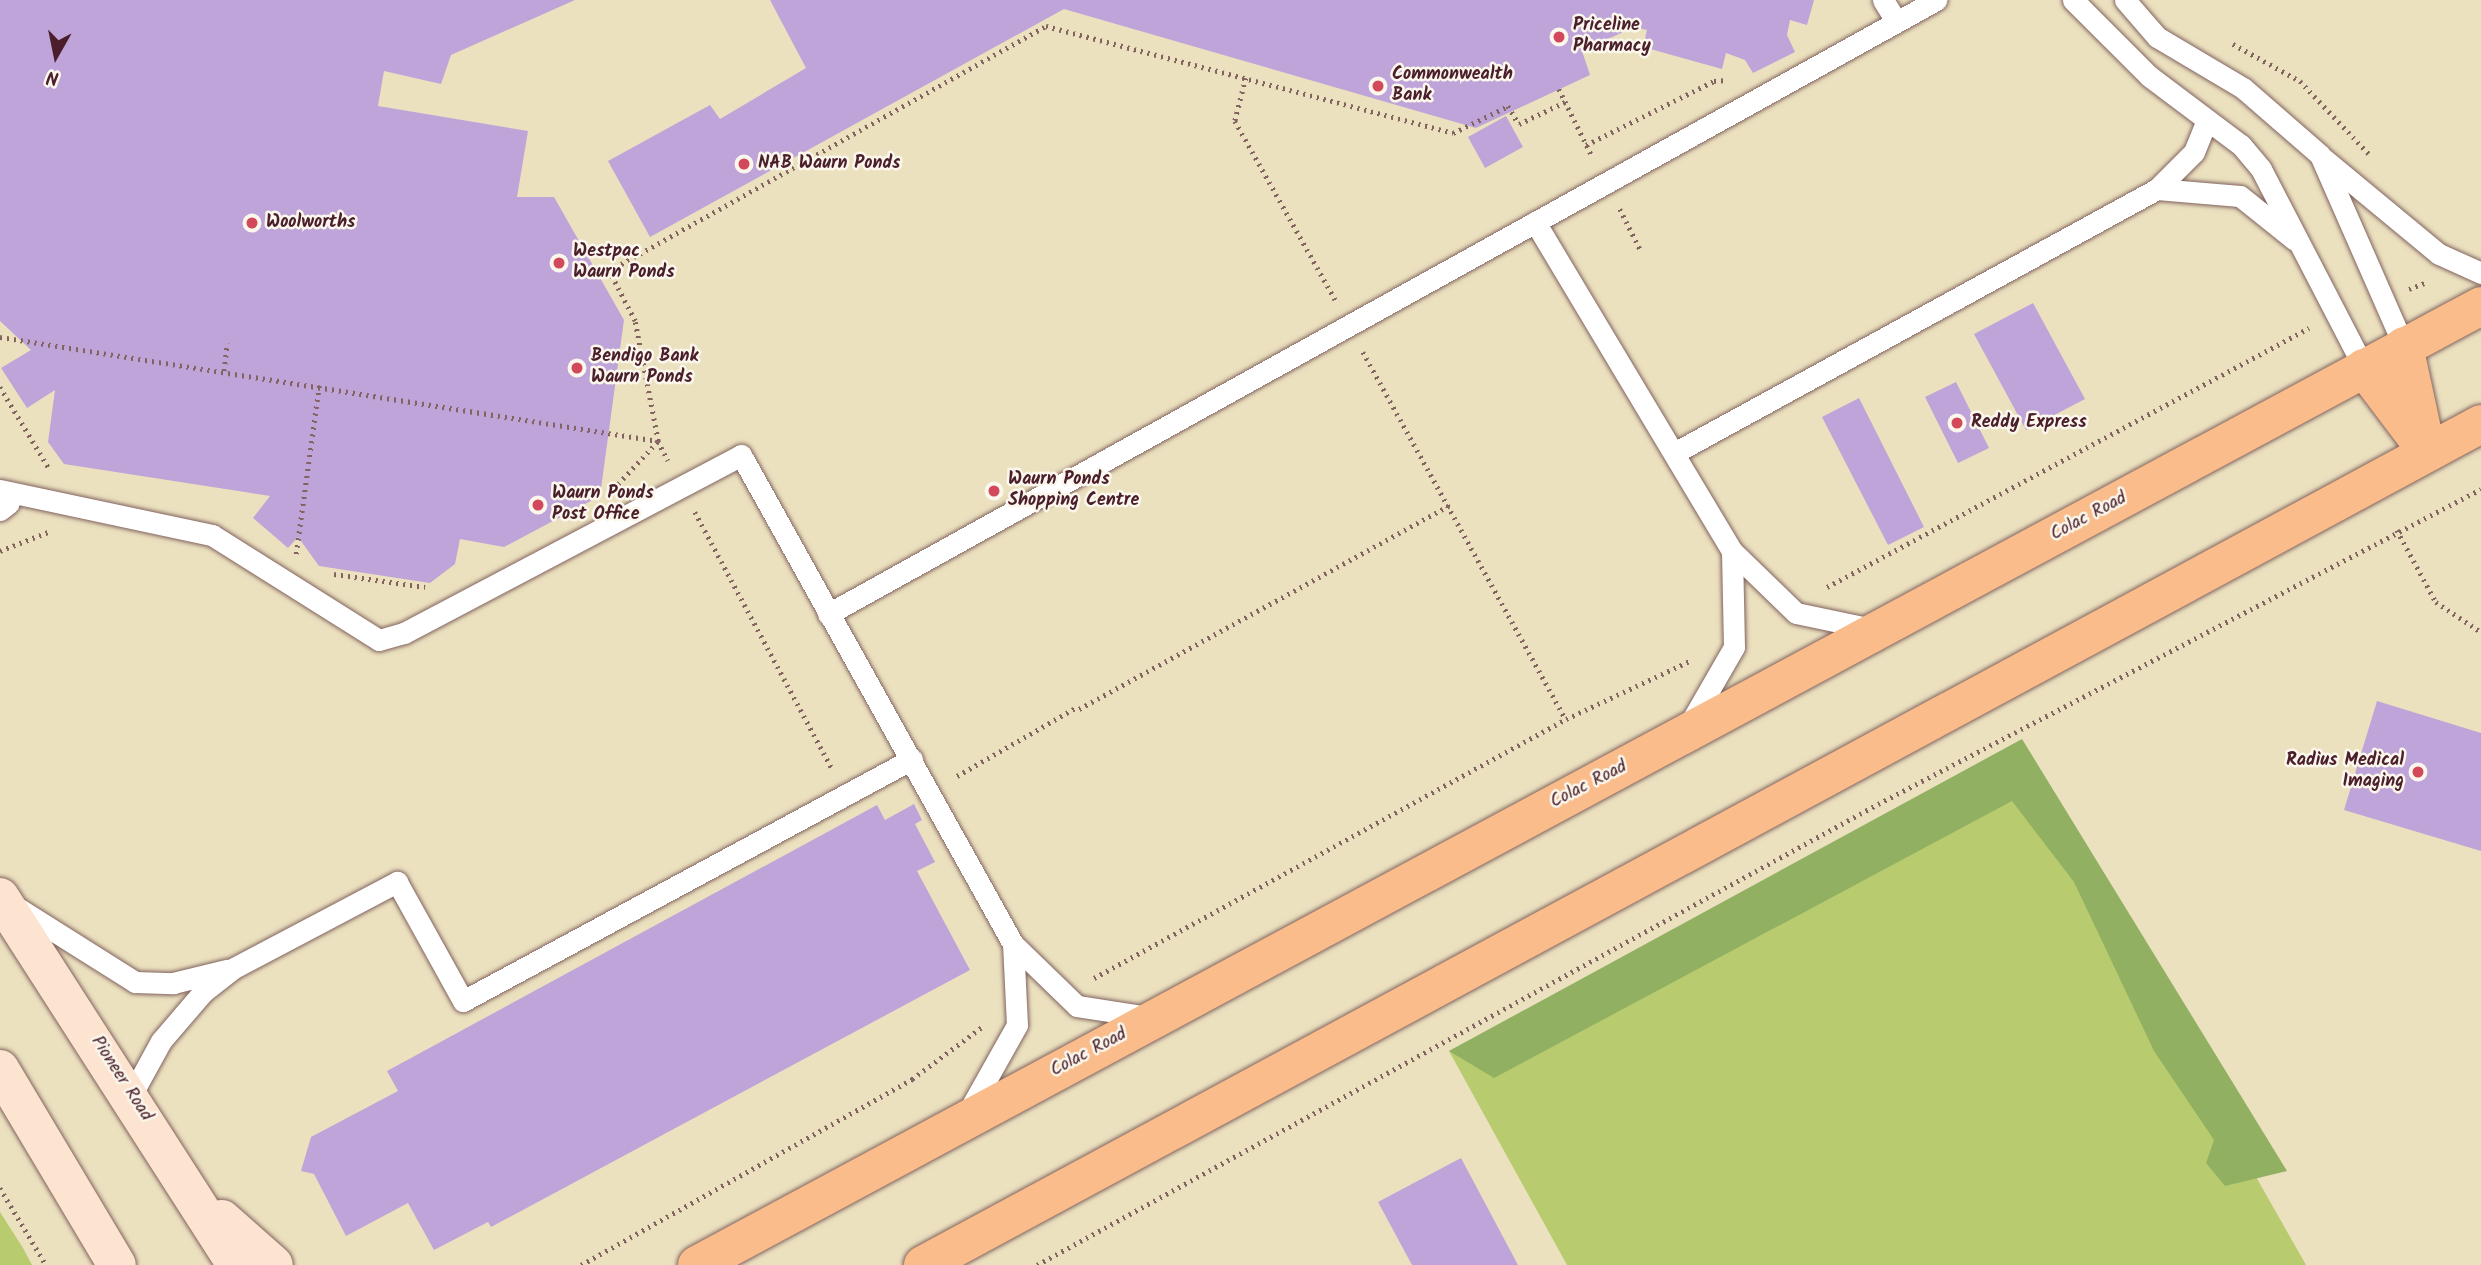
<!DOCTYPE html>
<html>
<head>
<meta charset="utf-8">
<style>
	body { margin:0 }
	#map { position:relative; width:2481px; height:1265px; overflow:hidden; background:#ebe1bf; font-family:Kalam,sans-serif }
	div>[style] { position:absolute }
	[style*='--x'] { left:calc(var(--x)*1px); top:calc(var(--y)*1px); width:calc(var(--w)*1px); rotate:calc(var(--a)*1deg) }
	.green>* { inset:0; background:#b8cc6f }
	.forest>* { inset:0; background:#92b062 }
	.building>* { inset:0; background:#bea4d9 }
	.path>* { height:4.5px; margin-top:-2.25px; transform-origin:0; background:repeating-linear-gradient(90deg,#82635f 0 2px,transparent 0 7px) }
	.roads { filter:drop-shadow(0 0 2px #82635f) drop-shadow(0 0 2px #82635f) }
	.service>* { height:21px; margin:-10.5px; padding:0 10.5px; transform-origin:10.5px; border-radius:10.5px; background:#fff }
	.secondary>* { height:38px; margin:-19px; padding:0 19px; transform-origin:19px; border-radius:19px; background:#fde4d0 }
	.trunk>* { height:38px; margin:-19px; padding:0 19px; transform-origin:19px; border-radius:19px; background:#f9bc8a }
	.dots>* { width:19px; height:19px; translate:-50% -50%; box-sizing:border-box; border:4px solid #fbf7ec; border-radius:50% }
	span { translate:-50% -50%; white-space:nowrap; text-align:center; line-height:1.15; -webkit-text-stroke:5px #fbf7ec; paint-order:stroke }
	.poi-label { font-size:18px; color:#4a1f2b; font-weight:700 }
	.left { translate:0 -50%; text-align:left }
	.right { translate:-100% -50%; text-align:right }
	.street-label { font-size:18px; color:#4a1f2b }
	.north { position:absolute; left:21px; top:21px; width:70px; height:70px; -webkit-text-stroke:5px #fbf7ec; paint-order:stroke; rotate:189deg; font-size:19px; font-weight:700; line-height:28px; text-align:center; color:#4a1f2b }
	.north::after { content:''; display:block; margin:auto; width:24px; height:32px; background:#4a1f2b; clip-path:polygon(50% 0,100% 100%,50% 72%,0 100%) }
</style>
</head>
<body>
<div id="map">
	<div class="green">
		<i style="clip-path:polygon(2013px 748px,2306px 1265px,1567px 1265px,1449px 1051px)"></i>
		<i style="clip-path:polygon(0 1212px,23px 1248px,32px 1265px,0 1265px)"></i>
	</div>
	<div class="forest">
		<i style="clip-path:polygon(2022px 739px,2287px 1171px,2225px 1186px,2206px 1163px,2214px 1140px,2154px 1051px,2074px 882px,2012px 801px,1494px 1078px,1449px 1051px)"></i>
	</div>
	<div class="building">
		<i style="clip-path:polygon(0 0,575px 0,451px 55px,441px 84px,384px 71px,378px 106px,528px 131px,517px 197px,554px 197px,624px 320px,600px 496px,504px 547px,460px 539px,455px 564px,430px 583px,319px 566px,298px 537px,288px 548px,253px 518px,270px 496px,64px 464px,48px 442px,55px 390px,27px 408px,1px 368px,31px 350px,0 321px)"></i>
		<i style="clip-path:polygon(770px 0,1814px 0,1807px 25px,1790px 20px,1787px 35px,1795px 52px,1753px 73px,1745px 60px,1726px 53px,1722px 69px,1643px 47px,1647px 30px,1634px 27px,1582px 51px,1590px 75px,1476px 128px,1064px 9px,650px 237px,608px 161px,710px 105px,720px 119px,806px 68px)"></i>
		<i style="clip-path:polygon(1506px 116px,1523px 147px,1485px 168px,1468px 137px)"></i>
		<i style="clip-path:polygon(2033px 303px,2085px 399px,2026px 430px,1974px 334px)"></i>
		<i style="clip-path:polygon(1956px 382px,1989px 448px,1958px 463px,1925px 397px)"></i>
		<i style="clip-path:polygon(1859px 398px,1924px 527px,1888px 545px,1822px 417px)"></i>
		<i style="clip-path:polygon(2377px 701px,2481px 733px,2481px 851px,2344px 810px)"></i>
		<i style="clip-path:polygon(914px 804px,922px 820px,915px 824px,935px 862px,917px 871px,970px 970px,491px 1227px,488px 1222px,434px 1250px,408px 1203px,346px 1236px,314px 1174px,301px 1171px,311px 1137px,398px 1091px,387px 1071px,877px 805px,885px 820px)"></i>
		<i style="clip-path:polygon(1461px 1158px,1518px 1265px,1412px 1265px,1378px 1202px)"></i>
	</div>
	<div class="path">
		<i style="--x:2233;--y:44;--w:77;--a:28.9"></i>
		<i style="--x:2300;--y:81;--w:100;--a:46.6"></i>
		<i style="--x:1246;--y:78;--w:44;--a:104.3"></i>
		<i style="--x:1235;--y:121;--w:206;--a:60.7"></i>
		<i style="--x:1559;--y:89;--w:77;--a:63.8"></i>
		<i style="--x:1586;--y:145;--w:143;--a:-26.6"></i>
		<i style="--x:1714;--y:81;--w:13;--a:-4"></i>
		<i style="--x:1620;--y:209;--w:45;--a:63.4"></i>
		<i style="--x:2409;--y:289;--w:19;--a:-21"></i>
		<i style="--x:0;--y:337;--w:666;--a:8.98"></i>
		<i style="--x:658;--y:441;--w:22;--a:63"></i>
		<i style="--x:1363;--y:352;--w:419;--a:61.1"></i>
		<i style="--x:224;--y:371;--w:28;--a:-84"></i>
		<i style="--x:0;--y:387;--w:97;--a:58.9"></i>
		<i style="--x:618;--y:484;--w:59;--a:-47.1"></i>
		<i style="--x:658;--y:441;--w:122;--a:-100.9"></i>
		<i style="--x:635;--y:321;--w:56;--a:-117.5"></i>
		<i style="--x:609;--y:271;--w:501;--a:-29.28"></i>
		<i style="--x:1046;--y:26;--w:421;--a:14.7"></i>
		<i style="--x:1453;--y:133;--w:61;--a:-26.1"></i>
		<i style="--x:1508;--y:106;--w:21;--a:59"></i>
		<i style="--x:1519;--y:124;--w:51;--a:-25.6"></i>
		<i style="--x:695;--y:512;--w:293;--a:61.9"></i>
		<i style="--x:2397;--y:530;--w:82;--a:61.6"></i>
		<i style="--x:2436;--y:602;--w:54;--a:33.7"></i>
		<i style="--x:0;--y:551;--w:52;--a:-21.6"></i>
		<i style="--x:296;--y:554;--w:170;--a:-82.2"></i>
		<i style="--x:334;--y:574;--w:92;--a:8.1"></i>
		<i style="--x:1827;--y:587;--w:547;--a:-28.25"></i>
		<i style="--x:1079;--y:709;--w:422;--a:-28.8"></i>
		<i style="--x:957;--y:776;--w:138;--a:-29.9"></i>
		<i style="--x:1094;--y:978;--w:538;--a:-28.75"></i>
		<i style="--x:1566;--y:719;--w:139;--a:-25.1"></i>
		<i style="--x:0;--y:1188;--w:90;--a:59.1"></i>
		<i style="--x:581;--y:1265;--w:380;--a:-29.3"></i>
		<i style="--x:912;--y:1079;--w:87;--a:-36.6"></i>
		<i style="--x:1037;--y:1265;--w:959;--a:-28.73"></i>
		<i style="--x:1878;--y:804;--w:680;--a:-27.58"></i>
	</div>
	<div class="roads">
		<div class="service">
			<i style="--x:1883;--y:0;--w:25;--a:58"></i>
			<i style="--x:2073;--y:0;--w:107;--a:45"></i>
			<i style="--x:2149;--y:76;--w:115;--a:36.9"></i>
			<i style="--x:2241;--y:145;--w:31;--a:50"></i>
			<i style="--x:2261;--y:169;--w:224;--a:62.6"></i>
			<i style="--x:2125;--y:0;--w:49;--a:49.1"></i>
			<i style="--x:2157;--y:37;--w:100;--a:30.7"></i>
			<i style="--x:2243;--y:88;--w:102;--a:41"></i>
			<i style="--x:2320;--y:155;--w:209;--a:66.3"></i>
			<i style="--x:2324;--y:159;--w:149;--a:39.6"></i>
			<i style="--x:2439;--y:254;--w:46;--a:24.3"></i>
			<i style="--x:2157;--y:189;--w:83;--a:4.8"></i>
			<i style="--x:2240;--y:196;--w:70;--a:38.7"></i>
			<i style="--x:1535;--y:222;--w:383;--a:59.1"></i>
			<i style="--x:1732;--y:551;--w:89;--a:44.1"></i>
			<i style="--x:1796;--y:613;--w:78;--a:11.9"></i>
			<i style="--x:1676;--y:452;--w:548;--a:-28.67"></i>
			<i style="--x:2157;--y:189;--w:52;--a:-45"></i>
			<i style="--x:2194;--y:152;--w:32;--a:-68"></i>
			<i style="--x:0;--y:490;--w:217;--a:12"></i>
			<i style="--x:212;--y:535;--w:197;--a:32.2"></i>
			<i style="--x:379;--y:640;--w:26;--a:-16"></i>
			<i style="--x:404;--y:633;--w:381;--a:-27.8"></i>
			<i style="--x:741;--y:455;--w:560;--a:60.92"></i>
			<i style="--x:1013;--y:944;--w:89;--a:44.1"></i>
			<i style="--x:1077;--y:1006;--w:73;--a:8.7"></i>
			<i style="--x:0;--y:510;--w:11;--a:-38"></i>
			<i style="--x:828;--y:614;--w:1267;--a:-28.99"></i>
			<i style="--x:1689;--y:725;--w:90;--a:-60"></i>
			<i style="--x:1734;--y:647;--w:96;--a:-91.2"></i>
			<i style="--x:16;--y:907;--w:141;--a:32.2"></i>
			<i style="--x:135;--y:982;--w:38;--a:2"></i>
			<i style="--x:173;--y:983;--w:55;--a:-13.8"></i>
			<i style="--x:132;--y:1094;--w:60;--a:-61.3"></i>
			<i style="--x:161;--y:1041;--w:65;--a:-49.4"></i>
			<i style="--x:203;--y:992;--w:37;--a:-38"></i>
			<i style="--x:232;--y:969;--w:187;--a:-27.8"></i>
			<i style="--x:397;--y:882;--w:136;--a:61"></i>
			<i style="--x:463;--y:1001;--w:510;--a:-28.32"></i>
			<i style="--x:967;--y:1114;--w:102;--a:-60.7"></i>
			<i style="--x:1017;--y:1025;--w:81;--a:-92.8"></i>
		</div>
		<div class="secondary">
			<i style="--x:0;--y:897;--w:437;--a:57.3"></i>
			<i style="--x:0;--y:1069;--w:228;--a:59.2"></i>
			<i style="--x:222;--y:1219;--w:69;--a:41.5"></i>
		</div>
		<div class="trunk">
			<i style="--x:2404;--y:346;--w:108;--a:77.8"></i>
			<i style="--x:2364;--y:368;--w:93;--a:52.9"></i>
			<i style="--x:697;--y:1265;--w:2025;--a:-28.26"></i>
			<i style="--x:923;--y:1265;--w:1770;--a:-28.36"></i>
		</div>
	</div>
	<div class="dots">
		<i style="left:1559px;top:37px;background:#d1495b"></i>
		<i style="left:1378px;top:86px;background:#d1495b"></i>
		<i style="left:744px;top:164px;background:#d1495b"></i>
		<i style="left:252px;top:223px;background:#d1495b"></i>
		<i style="left:559px;top:263px;background:#d1495b"></i>
		<i style="left:577px;top:368px;background:#d1495b"></i>
		<i style="left:1957px;top:423px;background:#d1495b"></i>
		<i style="left:994px;top:491px;background:#d1495b"></i>
		<i style="left:538px;top:505px;background:#d1495b"></i>
		<i style="left:2418px;top:772px;background:#d1495b"></i>
	</div>
	<div class="poi-label">
		<span class="left" style="left:1573px;top:37px">Priceline<br>Pharmacy</span>
		<span class="left" style="left:1392px;top:86px">Commonwealth<br>Bank</span>
		<span class="left" style="left:758px;top:164px">NAB Waurn Ponds</span>
		<span class="left" style="left:266px;top:223px">Woolworths</span>
		<span class="left" style="left:573px;top:263px">Westpac<br>Waurn Ponds</span>
		<span class="left" style="left:591px;top:368px">Bendigo Bank<br>Waurn Ponds</span>
		<span class="left" style="left:1971px;top:423px">Reddy Express</span>
		<span class="left" style="left:1008px;top:491px">Waurn Ponds<br>Shopping Centre</span>
		<span class="left" style="left:552px;top:505px">Waurn Ponds<br>Post Office</span>
		<span class="right" style="left:2404px;top:772px">Radius Medical<br>Imaging</span>
	</div>
	<div class="street-label">
		<span style="left:2089px;top:517px;rotate:-28deg">Colac Road</span>
		<span style="left:1589px;top:785px;rotate:-27deg">Colac Road</span>
		<span style="left:1089px;top:1053px;rotate:-28deg">Colac Road</span>
		<span style="left:121px;top:1079px;rotate:57deg">Pioneer Road</span>
	</div>
	<div class="north">N</div>
</div>
</body>
</html>
